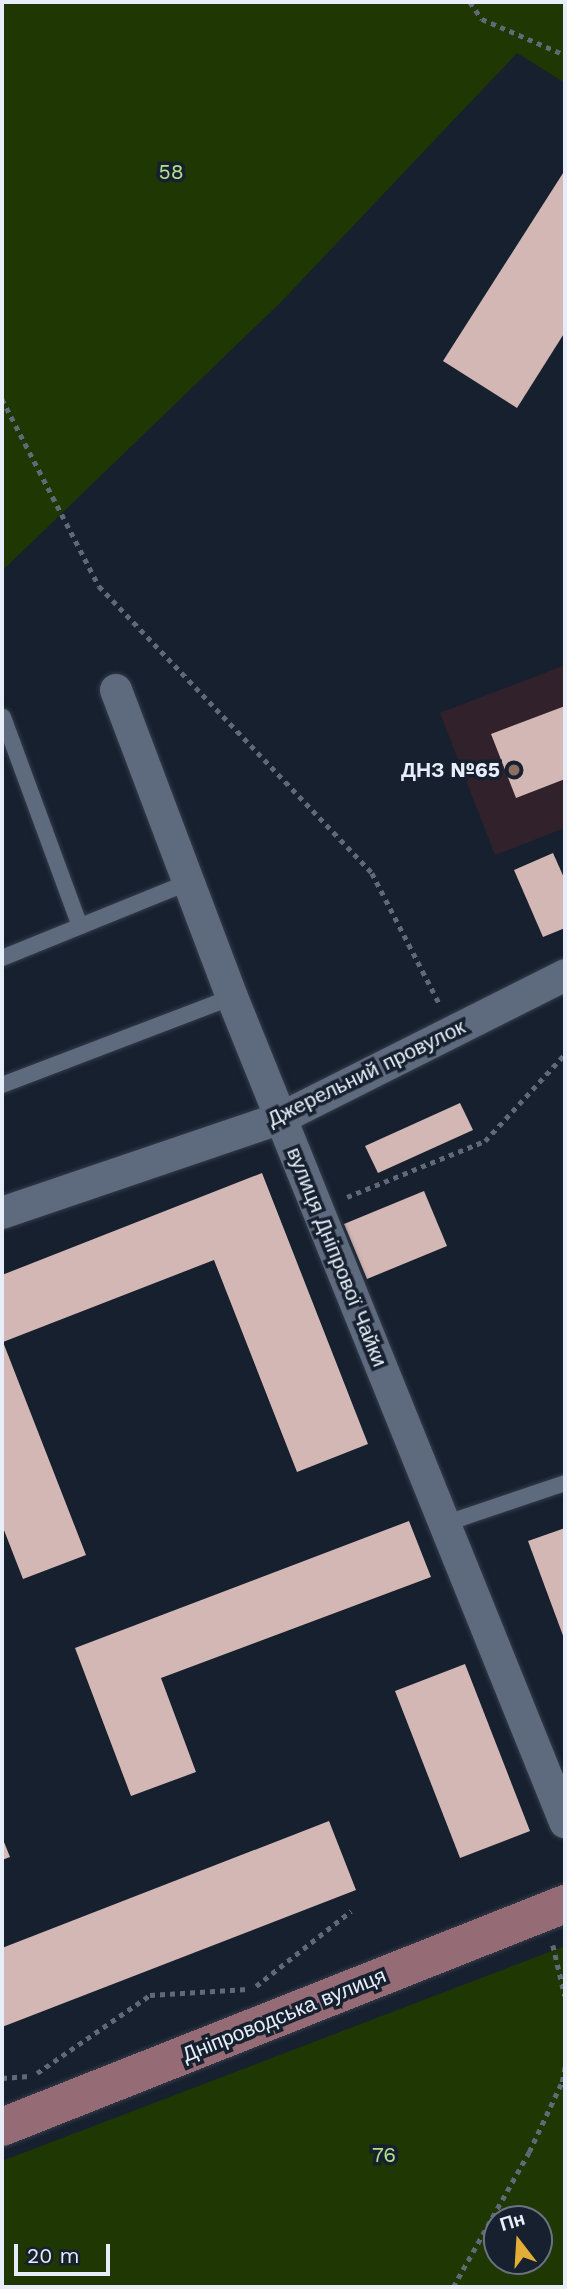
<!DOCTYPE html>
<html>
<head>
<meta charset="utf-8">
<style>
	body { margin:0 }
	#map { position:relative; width:567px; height:2289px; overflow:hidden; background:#16202f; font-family:"Work Sans",sans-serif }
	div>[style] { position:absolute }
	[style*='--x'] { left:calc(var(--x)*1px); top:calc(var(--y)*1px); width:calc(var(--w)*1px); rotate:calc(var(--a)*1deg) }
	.education>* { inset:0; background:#31212b }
	.green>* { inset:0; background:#1f3703 }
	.building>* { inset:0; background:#d3b7b4 }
	.path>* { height:4.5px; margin-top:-2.25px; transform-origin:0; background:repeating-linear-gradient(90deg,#606976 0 5px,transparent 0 10px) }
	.roads { filter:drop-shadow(0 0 2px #353b49) drop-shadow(0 0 2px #353b49) }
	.service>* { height:16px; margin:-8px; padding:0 8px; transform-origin:8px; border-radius:8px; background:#5e6a7d }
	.minor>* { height:32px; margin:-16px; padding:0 16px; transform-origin:16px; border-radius:16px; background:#5e6a7d }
	.primary>* { height:38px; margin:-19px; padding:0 19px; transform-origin:19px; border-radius:19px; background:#956c76 }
	.dots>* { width:19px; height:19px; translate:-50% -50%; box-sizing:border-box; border:4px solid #16202f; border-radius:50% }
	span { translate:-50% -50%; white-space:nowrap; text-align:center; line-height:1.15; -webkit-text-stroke:7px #16202f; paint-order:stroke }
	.park-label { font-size:21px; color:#b2e08c }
	.poi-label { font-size:21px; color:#e7eef9; font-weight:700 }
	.right { translate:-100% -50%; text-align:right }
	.street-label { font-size:21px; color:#e7eef9 }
	.frame { position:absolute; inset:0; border:4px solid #e7eef9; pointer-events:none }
	.north { position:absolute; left:483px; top:2205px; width:70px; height:70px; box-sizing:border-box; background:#16202f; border:2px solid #6a7280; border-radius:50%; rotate:343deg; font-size:19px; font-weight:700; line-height:28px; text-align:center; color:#e7eef9 }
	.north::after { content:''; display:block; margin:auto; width:24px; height:32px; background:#e4ad35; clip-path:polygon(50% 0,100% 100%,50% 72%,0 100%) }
	.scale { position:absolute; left:14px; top:2244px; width:96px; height:32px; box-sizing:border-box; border:4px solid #e7eef9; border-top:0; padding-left:9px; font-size:21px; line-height:24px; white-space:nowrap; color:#e7eef9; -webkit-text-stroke:5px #16202f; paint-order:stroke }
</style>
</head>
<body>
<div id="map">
	<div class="education">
		<i style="clip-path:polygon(565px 665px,565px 828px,495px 855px,440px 713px)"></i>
	</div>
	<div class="green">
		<i style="clip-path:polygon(2px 2px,565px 2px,565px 83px,517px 53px,281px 302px,2px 571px)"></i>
		<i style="clip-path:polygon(evenodd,565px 1946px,565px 2287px,2px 2287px,2px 2161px,565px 1946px,497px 2219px,539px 2219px,539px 2261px,497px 2261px,497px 2219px)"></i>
	</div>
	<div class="building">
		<i style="clip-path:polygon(565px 170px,565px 332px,517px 408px,443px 361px)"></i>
		<i style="clip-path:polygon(565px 706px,565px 779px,516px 798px,491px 734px)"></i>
		<i style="clip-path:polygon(553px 853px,565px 880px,565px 928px,543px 937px,514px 870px)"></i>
		<i style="clip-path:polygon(460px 1103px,473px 1130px,378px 1173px,365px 1146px)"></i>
		<i style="clip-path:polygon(262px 1173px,368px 1444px,297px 1472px,214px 1260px,3px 1342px,86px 1555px,23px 1579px,2px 1525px,2px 1275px)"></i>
		<i style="clip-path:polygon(424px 1191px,447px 1246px,367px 1279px,344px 1224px)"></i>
		<i style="clip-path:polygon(409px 1521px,431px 1577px,161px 1678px,196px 1772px,131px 1796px,75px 1648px)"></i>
		<i style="clip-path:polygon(565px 1528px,565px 1641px,528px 1541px)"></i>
		<i style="clip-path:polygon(465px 1664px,530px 1831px,460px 1858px,395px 1691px)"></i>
		<i style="clip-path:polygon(329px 1821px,356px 1890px,2px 2027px,2px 1948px)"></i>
		<i style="clip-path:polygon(2px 1837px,10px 1857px,2px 1860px)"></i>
	</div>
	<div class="path">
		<i style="--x:470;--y:2;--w:21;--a:55"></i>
		<i style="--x:482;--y:19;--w:90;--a:23.4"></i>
		<i style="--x:2;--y:399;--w:211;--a:62.6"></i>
		<i style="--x:99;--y:586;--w:396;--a:46.4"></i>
		<i style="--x:372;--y:873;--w:148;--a:62.7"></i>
		<i style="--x:347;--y:1197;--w:149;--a:-22.1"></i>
		<i style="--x:485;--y:1141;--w:118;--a:-47.4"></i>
		<i style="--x:553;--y:1945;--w:52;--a:76.8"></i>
		<i style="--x:256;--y:1986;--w:121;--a:-38.3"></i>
		<i style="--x:37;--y:2073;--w:137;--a:-34.6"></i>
		<i style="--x:150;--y:1995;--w:98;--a:-3.5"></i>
		<i style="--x:2;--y:2078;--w:27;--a:-4"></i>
		<i style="--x:453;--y:2287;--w:155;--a:-60.6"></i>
		<i style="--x:529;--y:2152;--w:77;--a:-64.8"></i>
		<i style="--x:562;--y:2082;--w:16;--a:-79"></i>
	</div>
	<div class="roads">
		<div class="service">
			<i style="--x:3;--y:717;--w:223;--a:69.8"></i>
			<i style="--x:2;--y:958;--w:202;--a:-22.1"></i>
			<i style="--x:2;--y:1085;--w:246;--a:-20.9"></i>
			<i style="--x:444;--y:1524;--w:128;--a:-18.7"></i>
		</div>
		<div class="minor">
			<i style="--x:116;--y:690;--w:328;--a:69.3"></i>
			<i style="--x:232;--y:997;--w:890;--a:68.02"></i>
			<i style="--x:2;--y:1213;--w:295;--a:-18.8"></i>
			<i style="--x:281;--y:1118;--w:318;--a:-26.7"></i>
		</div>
		<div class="primary">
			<i style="--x:2;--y:2127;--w:606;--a:-21.61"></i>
		</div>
	</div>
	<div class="dots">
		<i style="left:514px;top:770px;background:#8d6e63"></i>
	</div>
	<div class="park-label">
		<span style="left:171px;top:172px">58</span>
		<span style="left:384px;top:2155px">76</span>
	</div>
	<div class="poi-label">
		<span class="right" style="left:500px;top:770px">ДНЗ №65</span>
	</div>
	<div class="street-label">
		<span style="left:366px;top:1073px;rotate:-26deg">Джерельний провулок</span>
		<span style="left:337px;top:1257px;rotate:68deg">вулиця Дніпрової Чайки</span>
		<span style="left:284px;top:2015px;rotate:-22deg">Дніпроводська вулиця</span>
	</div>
	<div class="frame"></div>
	<div class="north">Пн</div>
	<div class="scale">20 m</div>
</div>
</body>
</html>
